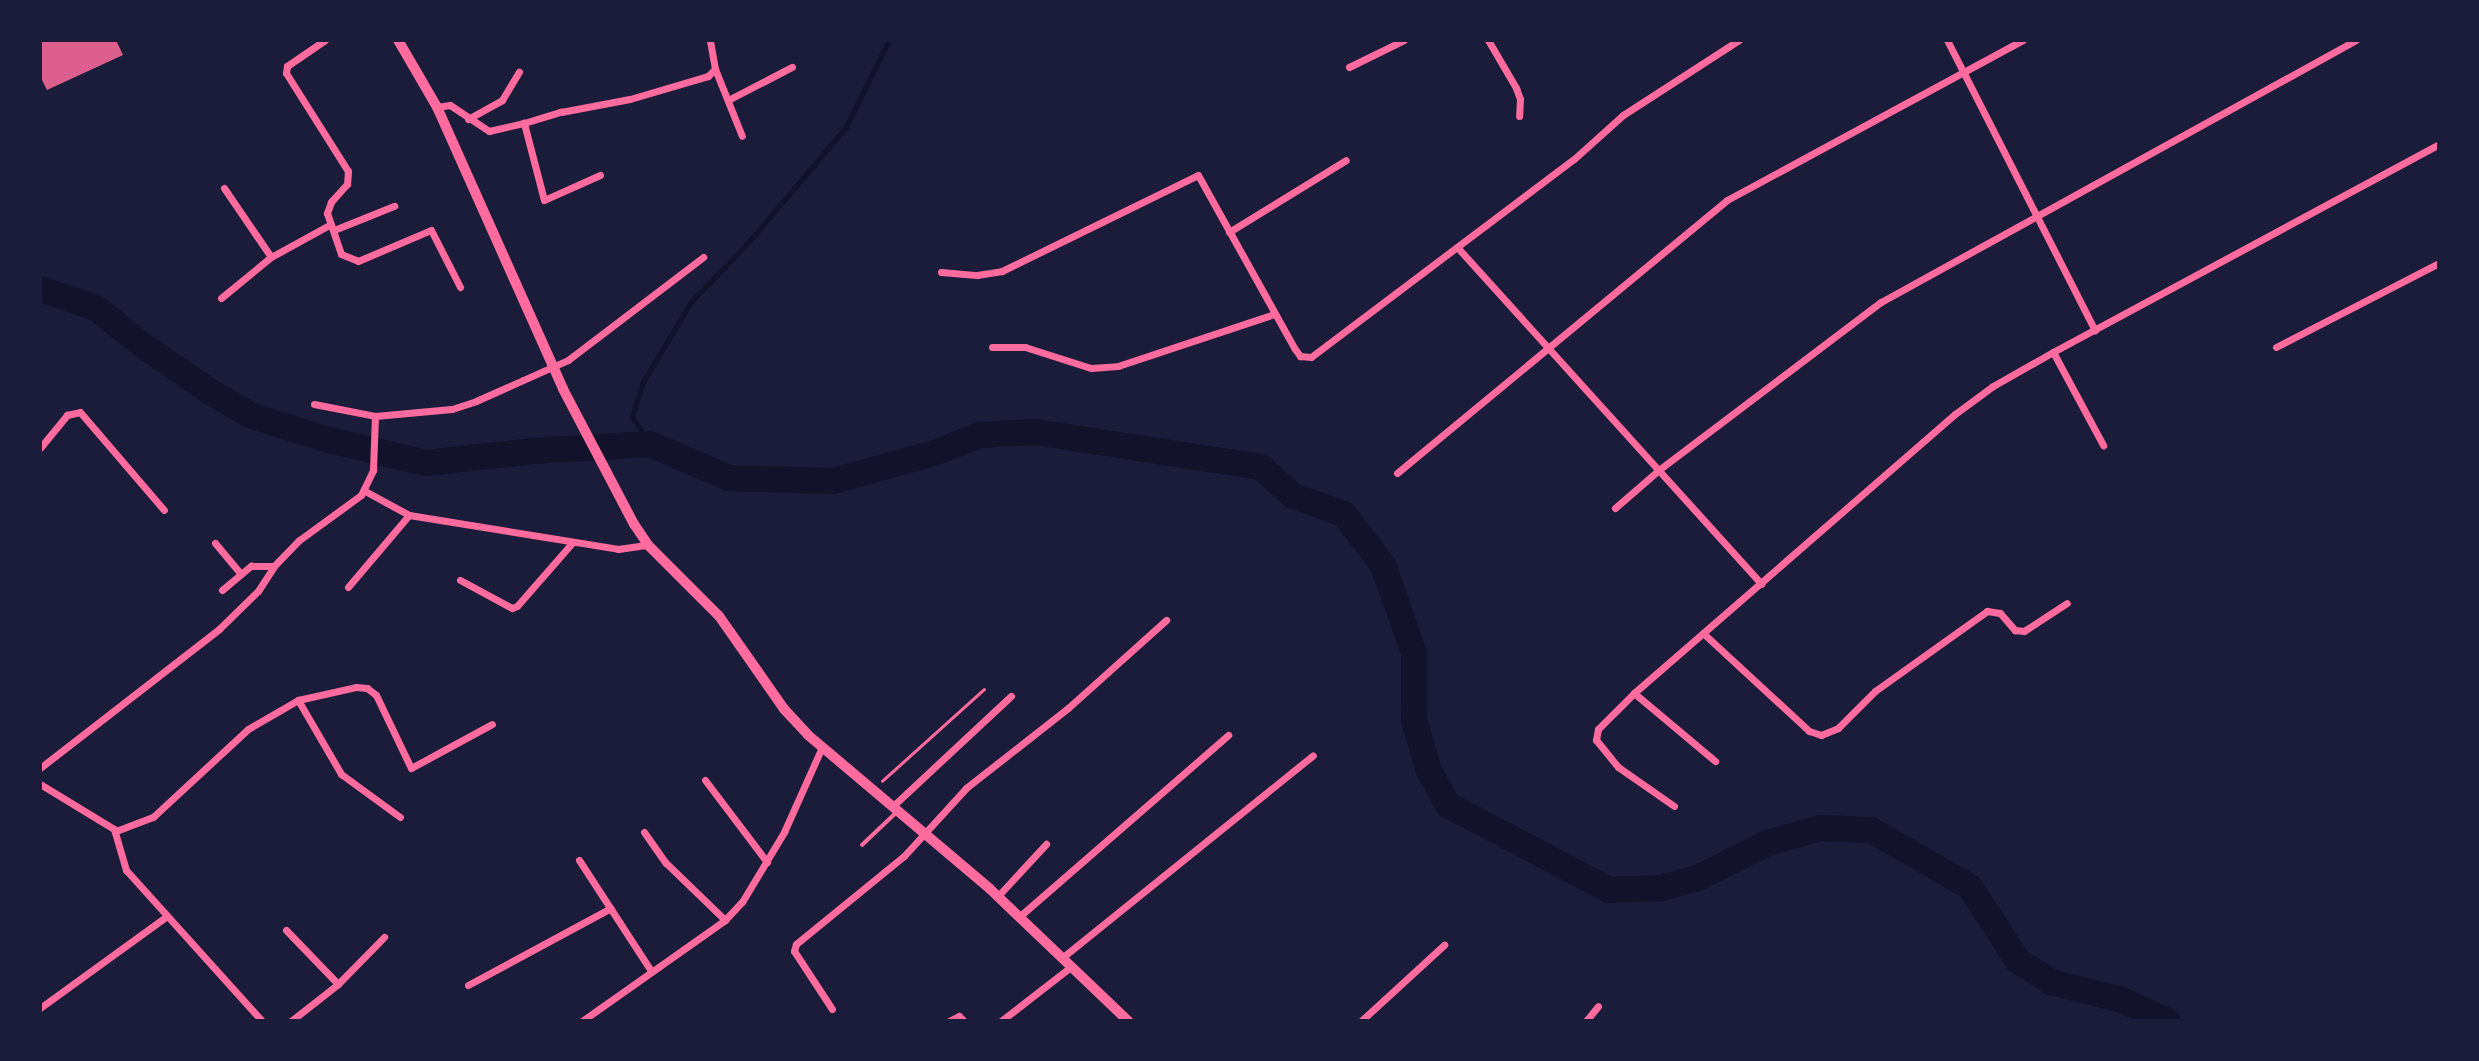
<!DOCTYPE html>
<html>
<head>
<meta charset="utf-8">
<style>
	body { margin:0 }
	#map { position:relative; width:2479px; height:1061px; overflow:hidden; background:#1b1b3a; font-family:Karla,sans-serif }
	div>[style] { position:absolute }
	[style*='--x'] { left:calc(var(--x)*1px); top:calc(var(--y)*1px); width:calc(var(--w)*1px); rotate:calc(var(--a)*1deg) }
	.stream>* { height:4.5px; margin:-2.25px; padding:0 2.25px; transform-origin:2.25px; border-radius:2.25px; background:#12122b }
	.river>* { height:26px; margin:-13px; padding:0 13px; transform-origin:13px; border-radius:13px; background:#12122b }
	.building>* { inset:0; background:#dd5f8e }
	.path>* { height:2.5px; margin:-1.25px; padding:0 1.25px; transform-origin:1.25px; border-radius:1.25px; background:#ff6b9d }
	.service>* { height:3.5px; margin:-1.75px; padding:0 1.75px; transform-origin:1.75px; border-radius:1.75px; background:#ff6b9d }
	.minor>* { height:7px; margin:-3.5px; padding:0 3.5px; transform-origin:3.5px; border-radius:3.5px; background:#ff6b9d }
	.secondary>* { height:10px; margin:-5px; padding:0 5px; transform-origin:5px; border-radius:5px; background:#ff6b9d }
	span { translate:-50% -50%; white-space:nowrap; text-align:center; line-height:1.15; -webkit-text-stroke:7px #1b1b3a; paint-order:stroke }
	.frame { position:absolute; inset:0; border:42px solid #1b1b3a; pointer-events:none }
</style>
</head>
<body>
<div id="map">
	<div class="stream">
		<i style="--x:650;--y:444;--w:32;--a:-124"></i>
		<i style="--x:632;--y:417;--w:37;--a:-73"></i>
		<i style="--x:643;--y:382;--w:93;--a:-59"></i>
		<i style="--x:691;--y:302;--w:79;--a:-46"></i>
		<i style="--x:746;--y:245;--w:155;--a:-49.7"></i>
		<i style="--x:846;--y:127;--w:97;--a:-63.7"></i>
	</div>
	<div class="river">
		<i style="--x:40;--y:289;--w:59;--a:18.7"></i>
		<i style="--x:96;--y:308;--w:61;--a:38.4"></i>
		<i style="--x:144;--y:346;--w:79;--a:34.7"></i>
		<i style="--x:209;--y:391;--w:50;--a:30.2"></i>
		<i style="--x:252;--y:416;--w:81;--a:17.3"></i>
		<i style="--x:329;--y:440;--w:100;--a:13.3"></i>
		<i style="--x:426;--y:463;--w:108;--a:-6.4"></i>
		<i style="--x:533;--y:451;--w:117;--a:-3.4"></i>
		<i style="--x:650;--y:444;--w:86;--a:23.3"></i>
		<i style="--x:729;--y:478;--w:104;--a:1.7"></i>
		<i style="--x:833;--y:481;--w:105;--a:-15.5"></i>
		<i style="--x:934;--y:453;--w:49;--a:-21.4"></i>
		<i style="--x:980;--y:435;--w:55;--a:-3.1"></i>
		<i style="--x:1035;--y:432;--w:229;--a:8.8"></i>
		<i style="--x:1261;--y:467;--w:43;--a:42.2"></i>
		<i style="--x:1293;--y:496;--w:54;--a:19.4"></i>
		<i style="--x:1344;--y:514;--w:64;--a:52.6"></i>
		<i style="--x:1383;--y:565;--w:93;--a:70.6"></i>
		<i style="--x:1414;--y:653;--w:67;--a:90"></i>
		<i style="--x:1414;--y:720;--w:53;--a:73.6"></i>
		<i style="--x:1429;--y:771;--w:39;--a:61"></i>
		<i style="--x:1448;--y:805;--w:182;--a:27.8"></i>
		<i style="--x:1609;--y:890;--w:53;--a:-2.2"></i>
		<i style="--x:1662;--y:888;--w:37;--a:-16"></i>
		<i style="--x:1698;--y:878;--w:77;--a:-26.9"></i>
		<i style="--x:1767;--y:843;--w:56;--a:-15.5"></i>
		<i style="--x:1821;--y:828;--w:50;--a:2.3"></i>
		<i style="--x:1871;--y:830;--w:114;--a:29.9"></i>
		<i style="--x:1970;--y:887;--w:88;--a:57"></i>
		<i style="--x:2018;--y:961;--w:39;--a:32"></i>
		<i style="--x:2051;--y:982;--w:73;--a:14.2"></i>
		<i style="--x:2122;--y:1000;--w:50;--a:25"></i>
	</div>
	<div class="building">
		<i style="clip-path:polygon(40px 40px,116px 40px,123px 55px,47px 90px,40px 76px)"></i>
	</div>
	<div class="path">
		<i style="--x:882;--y:781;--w:137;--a:-42"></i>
	</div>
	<div class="service">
		<i style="--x:862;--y:845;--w:50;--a:-43.4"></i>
	</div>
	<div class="minor">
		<i style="--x:325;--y:40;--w:46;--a:145.6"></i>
		<i style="--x:287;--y:66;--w:7;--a:98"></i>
		<i style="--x:286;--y:73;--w:116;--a:57.7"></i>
		<i style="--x:348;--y:171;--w:13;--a:94"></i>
		<i style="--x:347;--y:184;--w:24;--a:132"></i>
		<i style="--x:331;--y:202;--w:12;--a:110"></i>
		<i style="--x:327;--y:213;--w:43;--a:71.1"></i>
		<i style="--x:341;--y:254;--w:18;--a:22"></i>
		<i style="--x:358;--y:261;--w:79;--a:-23"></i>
		<i style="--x:431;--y:230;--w:64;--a:63"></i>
		<i style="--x:1488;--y:40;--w:56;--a:59.7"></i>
		<i style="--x:1516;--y:88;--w:12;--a:70"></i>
		<i style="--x:1520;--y:99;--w:17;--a:93"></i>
		<i style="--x:1947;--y:40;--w:326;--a:63"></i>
		<i style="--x:1349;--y:67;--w:61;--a:-26.1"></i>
		<i style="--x:715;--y:69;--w:72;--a:68.1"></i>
		<i style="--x:728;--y:100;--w:72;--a:-27.3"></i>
		<i style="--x:437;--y:107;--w:13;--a:-9"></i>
		<i style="--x:450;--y:105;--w:47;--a:33.7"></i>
		<i style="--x:489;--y:131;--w:36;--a:-13"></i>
		<i style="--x:468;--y:119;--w:39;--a:-29"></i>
		<i style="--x:502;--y:100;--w:33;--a:-59"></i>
		<i style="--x:600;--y:175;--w:61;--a:155.9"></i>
		<i style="--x:544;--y:200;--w:80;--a:-104.6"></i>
		<i style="--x:524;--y:123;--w:39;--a:-17"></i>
		<i style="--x:561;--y:112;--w:70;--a:-10.7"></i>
		<i style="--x:630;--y:99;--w:81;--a:-16.4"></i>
		<i style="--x:708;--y:76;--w:10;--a:-45"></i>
		<i style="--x:715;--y:69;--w:29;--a:-100"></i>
		<i style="--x:224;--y:188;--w:83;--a:55.7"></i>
		<i style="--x:334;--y:230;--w:65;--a:-21.8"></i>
		<i style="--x:1229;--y:232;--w:137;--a:-31.6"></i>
		<i style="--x:1457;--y:247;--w:454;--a:47.9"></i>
		<i style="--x:941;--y:272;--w:36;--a:5"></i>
		<i style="--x:977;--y:275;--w:25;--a:-9"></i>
		<i style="--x:1002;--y:271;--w:218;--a:-26.1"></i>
		<i style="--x:1198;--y:175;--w:199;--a:60.9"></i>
		<i style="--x:1295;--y:349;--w:9;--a:54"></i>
		<i style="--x:1300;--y:356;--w:11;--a:5"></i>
		<i style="--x:1311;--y:357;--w:329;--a:-37"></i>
		<i style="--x:1574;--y:159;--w:66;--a:-41.9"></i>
		<i style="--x:1623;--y:115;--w:138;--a:-32.9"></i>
		<i style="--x:221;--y:298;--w:65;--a:-39.4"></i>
		<i style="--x:271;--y:257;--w:68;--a:-28.8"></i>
		<i style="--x:992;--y:347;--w:33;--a:0"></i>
		<i style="--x:1025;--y:347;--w:69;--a:17.7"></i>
		<i style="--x:1091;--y:368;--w:27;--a:-4"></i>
		<i style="--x:1118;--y:366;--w:164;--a:-18.4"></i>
		<i style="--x:2276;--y:347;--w:183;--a:-27.3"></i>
		<i style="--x:2053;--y:352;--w:106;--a:61.7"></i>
		<i style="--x:314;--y:404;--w:62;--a:11.1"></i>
		<i style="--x:375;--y:416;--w:77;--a:-5.2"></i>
		<i style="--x:452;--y:409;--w:25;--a:-18"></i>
		<i style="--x:476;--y:401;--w:101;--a:-24"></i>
		<i style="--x:568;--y:360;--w:170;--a:-37.3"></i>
		<i style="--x:40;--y:448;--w:43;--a:-50.7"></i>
		<i style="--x:67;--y:415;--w:13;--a:-13"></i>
		<i style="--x:80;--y:412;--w:129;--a:49.4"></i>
		<i style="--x:1397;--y:473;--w:428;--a:-39.6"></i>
		<i style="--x:1727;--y:200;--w:336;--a:-28.4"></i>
		<i style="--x:365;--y:491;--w:50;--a:28.6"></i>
		<i style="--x:409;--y:515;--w:212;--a:9.2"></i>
		<i style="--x:618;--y:549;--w:30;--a:-8"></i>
		<i style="--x:1615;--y:508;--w:60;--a:-40.9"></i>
		<i style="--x:1660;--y:469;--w:277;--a:-37.1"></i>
		<i style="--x:1881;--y:302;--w:542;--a:-28.88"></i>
		<i style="--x:215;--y:543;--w:40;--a:50"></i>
		<i style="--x:460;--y:580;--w:59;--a:28.3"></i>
		<i style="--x:512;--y:608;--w:5;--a:-22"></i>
		<i style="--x:517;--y:606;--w:84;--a:-48.9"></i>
		<i style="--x:348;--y:587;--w:94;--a:-49.7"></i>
		<i style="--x:222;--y:590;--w:38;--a:-40"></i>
		<i style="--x:251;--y:566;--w:23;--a:0"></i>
		<i style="--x:1704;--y:634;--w:143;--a:42.7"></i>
		<i style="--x:1809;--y:731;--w:13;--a:18"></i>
		<i style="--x:1821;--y:735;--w:18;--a:-22"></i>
		<i style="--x:1838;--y:728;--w:52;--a:-45"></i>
		<i style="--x:1875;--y:691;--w:138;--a:-35.5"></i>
		<i style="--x:1987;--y:611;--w:13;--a:9"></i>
		<i style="--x:2000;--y:613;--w:23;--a:49"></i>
		<i style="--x:2015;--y:630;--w:9;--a:6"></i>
		<i style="--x:2024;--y:631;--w:51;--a:-33.1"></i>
		<i style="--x:1634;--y:693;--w:106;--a:40"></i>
		<i style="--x:298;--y:700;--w:86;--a:59.8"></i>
		<i style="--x:341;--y:774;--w:73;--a:36.1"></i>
		<i style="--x:40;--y:768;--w:227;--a:-37.8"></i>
		<i style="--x:219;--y:629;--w:54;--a:-44.3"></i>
		<i style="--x:258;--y:591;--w:30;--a:-57"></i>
		<i style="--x:274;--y:566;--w:35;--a:-46"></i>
		<i style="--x:298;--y:541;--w:78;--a:-36.1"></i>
		<i style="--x:361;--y:495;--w:28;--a:-64"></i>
		<i style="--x:373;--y:470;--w:54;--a:-87.9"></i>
		<i style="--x:705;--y:780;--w:103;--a:52.9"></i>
		<i style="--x:40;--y:784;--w:87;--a:31.3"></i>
		<i style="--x:114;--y:829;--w:43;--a:73.7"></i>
		<i style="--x:126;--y:870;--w:203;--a:48"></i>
		<i style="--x:894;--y:805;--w:160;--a:-43"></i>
		<i style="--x:1674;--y:806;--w:68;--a:-145.1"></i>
		<i style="--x:1618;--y:767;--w:35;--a:-129"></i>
		<i style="--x:1596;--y:740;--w:11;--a:-80"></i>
		<i style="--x:1598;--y:729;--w:51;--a:-45"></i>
		<i style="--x:1634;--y:693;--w:425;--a:-41"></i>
		<i style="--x:1955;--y:414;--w:47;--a:-36.4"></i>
		<i style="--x:1993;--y:386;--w:69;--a:-29.5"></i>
		<i style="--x:2053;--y:352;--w:438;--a:-28.3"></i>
		<i style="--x:116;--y:831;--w:40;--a:-21"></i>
		<i style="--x:153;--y:817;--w:129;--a:-42.8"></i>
		<i style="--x:248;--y:729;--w:58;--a:-30.1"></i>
		<i style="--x:298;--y:700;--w:59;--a:-12.6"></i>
		<i style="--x:356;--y:687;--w:11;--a:5"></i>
		<i style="--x:367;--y:688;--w:11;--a:38"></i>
		<i style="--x:376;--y:695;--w:81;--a:64.4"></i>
		<i style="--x:411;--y:768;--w:92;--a:-28.5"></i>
		<i style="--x:644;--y:832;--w:38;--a:55"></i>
		<i style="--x:666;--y:863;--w:82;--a:44"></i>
		<i style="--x:579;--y:860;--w:132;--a:57"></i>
		<i style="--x:998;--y:896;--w:71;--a:-47.3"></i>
		<i style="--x:1020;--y:916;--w:276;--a:-41"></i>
		<i style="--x:286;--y:930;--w:75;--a:46.1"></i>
		<i style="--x:1063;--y:957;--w:321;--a:-38.9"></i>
		<i style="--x:468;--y:985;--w:162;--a:-28.3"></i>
		<i style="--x:40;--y:1008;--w:157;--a:-35.9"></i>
		<i style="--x:832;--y:1009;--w:69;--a:-123.2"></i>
		<i style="--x:794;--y:951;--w:7;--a:-74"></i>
		<i style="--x:796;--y:944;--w:139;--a:-39.2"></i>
		<i style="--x:904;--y:856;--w:92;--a:-47.6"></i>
		<i style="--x:966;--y:788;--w:130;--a:-38.1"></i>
		<i style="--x:1068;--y:708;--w:132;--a:-41.9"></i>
		<i style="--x:291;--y:1021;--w:60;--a:-38.2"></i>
		<i style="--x:338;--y:984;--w:66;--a:-45.6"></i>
		<i style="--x:582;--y:1021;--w:175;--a:-35.2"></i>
		<i style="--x:725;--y:920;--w:25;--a:-47"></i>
		<i style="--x:742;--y:902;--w:82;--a:-59"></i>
		<i style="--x:784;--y:832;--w:93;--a:-65.9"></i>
		<i style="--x:949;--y:1021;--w:11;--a:-27"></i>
		<i style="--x:959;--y:1016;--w:7;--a:45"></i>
		<i style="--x:1001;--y:1021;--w:90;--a:-37.8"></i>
		<i style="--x:1361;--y:1021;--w:113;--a:-42.5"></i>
		<i style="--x:1586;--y:1021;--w:19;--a:-51"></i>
	</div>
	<div class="secondary">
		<i style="--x:398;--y:40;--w:78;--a:59.8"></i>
		<i style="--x:437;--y:107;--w:309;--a:65.9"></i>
		<i style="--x:563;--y:389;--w:153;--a:62.3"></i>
		<i style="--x:634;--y:524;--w:25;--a:56"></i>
		<i style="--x:648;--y:545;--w:100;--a:45"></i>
		<i style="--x:719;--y:616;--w:113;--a:55"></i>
		<i style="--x:784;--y:709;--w:35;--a:47"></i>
		<i style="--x:808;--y:735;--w:238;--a:40.2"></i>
		<i style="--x:990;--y:889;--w:191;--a:43.7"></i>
	</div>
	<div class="frame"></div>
</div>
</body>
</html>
